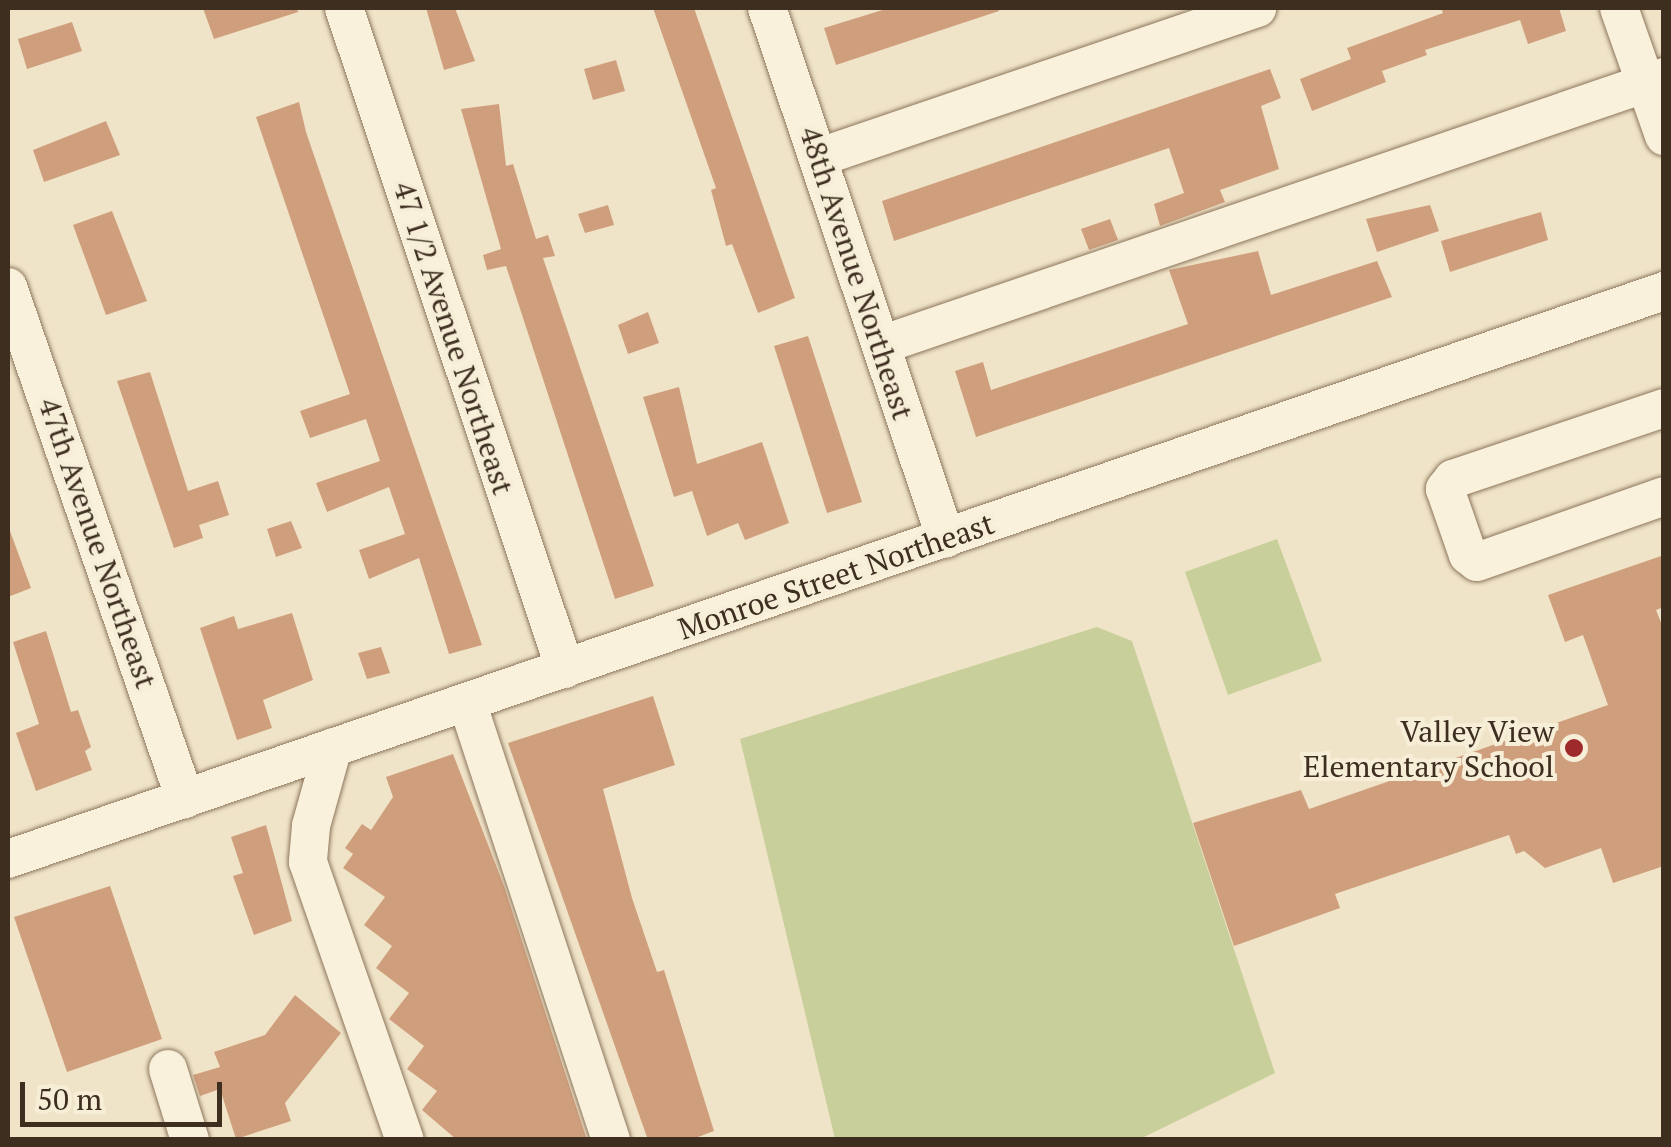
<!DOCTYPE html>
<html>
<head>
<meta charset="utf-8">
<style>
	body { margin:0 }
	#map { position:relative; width:1671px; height:1147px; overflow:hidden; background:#f0e4c8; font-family:"PT Serif",serif }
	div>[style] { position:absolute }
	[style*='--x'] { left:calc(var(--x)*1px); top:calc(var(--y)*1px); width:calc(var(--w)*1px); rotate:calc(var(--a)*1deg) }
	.green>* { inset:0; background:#c9cf9b }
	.building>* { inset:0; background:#cf9f7d }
	.roads { filter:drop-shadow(0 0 2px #8d765c) drop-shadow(0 0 2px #8d765c) }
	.minor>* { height:38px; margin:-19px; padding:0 19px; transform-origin:19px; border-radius:19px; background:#faf1dc }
	.dots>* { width:28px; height:28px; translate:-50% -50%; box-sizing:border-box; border:5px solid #f7eed8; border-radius:50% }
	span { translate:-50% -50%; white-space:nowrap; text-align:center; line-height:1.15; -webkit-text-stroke:8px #f7eed8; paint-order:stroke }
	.street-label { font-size:30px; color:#3d2e20 }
	.poi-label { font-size:30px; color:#3d2e20 }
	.right { translate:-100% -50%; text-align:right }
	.frame { position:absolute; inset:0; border:10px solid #3d2e20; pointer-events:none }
	.scale { position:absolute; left:20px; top:1082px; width:202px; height:45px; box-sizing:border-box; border:5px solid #3d2e20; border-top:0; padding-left:12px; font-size:30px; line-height:35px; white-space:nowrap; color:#3d2e20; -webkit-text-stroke:8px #f7eed8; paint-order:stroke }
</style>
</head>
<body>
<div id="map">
	<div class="green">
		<i style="clip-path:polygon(1277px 539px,1322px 661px,1228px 695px,1185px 572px)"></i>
		<i style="clip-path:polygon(1097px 627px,1132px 641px,1275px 1073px,1140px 1139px,835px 1139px,740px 739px)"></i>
	</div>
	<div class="building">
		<i style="clip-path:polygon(203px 8px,297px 8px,298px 12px,214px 39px)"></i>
		<i style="clip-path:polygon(426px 8px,455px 8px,475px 61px,444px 70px)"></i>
		<i style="clip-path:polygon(653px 8px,694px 8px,795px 298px,758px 313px,732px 244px,726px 246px,711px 190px,716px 188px)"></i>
		<i style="clip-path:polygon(889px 8px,998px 8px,999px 11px,836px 65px,824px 28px)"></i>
		<i style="clip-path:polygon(1441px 8px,1559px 8px,1566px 31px,1528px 44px,1520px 20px,1425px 50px,1427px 55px,1382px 71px,1386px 82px,1312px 111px,1300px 79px,1351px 59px,1347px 48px,1443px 13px)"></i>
		<i style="clip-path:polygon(72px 22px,82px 51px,27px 69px,18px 39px)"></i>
		<i style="clip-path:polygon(616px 60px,625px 91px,593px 100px,584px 69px)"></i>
		<i style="clip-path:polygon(1270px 69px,1281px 98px,1261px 106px,1279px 169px,1220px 190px,1225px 202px,1160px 226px,1154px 204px,1184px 193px,1169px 148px,894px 241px,882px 201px)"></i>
		<i style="clip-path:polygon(299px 102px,306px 132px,482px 645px,449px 654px,419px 558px,369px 579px,359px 550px,405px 534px,389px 487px,327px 512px,316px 483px,380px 461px,366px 419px,310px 438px,300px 411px,350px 394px,256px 117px)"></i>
		<i style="clip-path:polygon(499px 104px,506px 166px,513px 164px,536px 239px,548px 235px,555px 256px,543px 258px,654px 586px,615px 599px,506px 266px,487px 270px,483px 255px,501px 249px,461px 109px)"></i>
		<i style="clip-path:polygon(106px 121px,120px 155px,44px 182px,33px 150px)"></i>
		<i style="clip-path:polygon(608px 205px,614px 225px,585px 233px,578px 214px)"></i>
		<i style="clip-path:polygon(1430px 205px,1439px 231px,1377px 252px,1366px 219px)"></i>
		<i style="clip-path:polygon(112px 211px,147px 301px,106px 315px,73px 225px)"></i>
		<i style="clip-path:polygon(1541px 212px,1548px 240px,1450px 272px,1441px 241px)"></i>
		<i style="clip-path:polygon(1110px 219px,1118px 240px,1089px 250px,1081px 229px)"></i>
		<i style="clip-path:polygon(1258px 251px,1271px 295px,1377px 261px,1392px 297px,976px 437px,955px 371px,983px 362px,991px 390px,1188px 324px,1169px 270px)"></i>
		<i style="clip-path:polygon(648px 312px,659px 343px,628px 354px,618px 325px)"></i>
		<i style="clip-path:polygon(808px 336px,862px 502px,827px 513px,774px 346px)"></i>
		<i style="clip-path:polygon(150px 372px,188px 491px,218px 481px,229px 515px,199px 525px,203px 538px,174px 548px,117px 381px)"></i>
		<i style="clip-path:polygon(679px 387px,697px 464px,762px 442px,789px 523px,745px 540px,738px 523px,707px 536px,692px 491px,674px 497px,643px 397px)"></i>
		<i style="clip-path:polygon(291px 521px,302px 548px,276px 557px,267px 529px)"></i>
		<i style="clip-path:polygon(10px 531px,31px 588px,8px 597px,8px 532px)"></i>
		<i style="clip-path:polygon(1664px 555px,1664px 607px,1656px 610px,1664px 630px,1664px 866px,1613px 883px,1601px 848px,1545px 868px,1524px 851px,1516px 854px,1509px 835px,1335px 894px,1340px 908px,1234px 946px,1193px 823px,1301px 790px,1309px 809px,1608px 705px,1583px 635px,1565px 642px,1548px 595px)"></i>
		<i style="clip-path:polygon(292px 613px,313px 680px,263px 700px,272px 728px,237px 740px,200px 628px,234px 616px,238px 629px)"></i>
		<i style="clip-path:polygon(46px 631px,71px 712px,78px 710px,91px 747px,85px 751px,92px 770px,36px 791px,16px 733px,39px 724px,13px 642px)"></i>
		<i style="clip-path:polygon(381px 647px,390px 673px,367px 679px,358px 653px)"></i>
		<i style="clip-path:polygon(653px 696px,675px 765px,603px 789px,632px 898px,657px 972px,664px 970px,714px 1131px,690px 1140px,648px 1140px,508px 743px)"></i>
		<i style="clip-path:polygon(453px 754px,504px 886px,587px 1140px,457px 1140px,422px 1110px,437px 1091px,407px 1069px,424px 1046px,389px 1019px,409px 993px,376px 968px,392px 946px,364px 925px,385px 897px,343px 868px,353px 854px,345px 848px,362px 824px,371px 830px,393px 797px,386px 777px)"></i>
		<i style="clip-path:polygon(266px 825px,292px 921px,254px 935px,233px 876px,243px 873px,231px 837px)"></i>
		<i style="clip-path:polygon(110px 886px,162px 1039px,67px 1072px,14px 917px)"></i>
		<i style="clip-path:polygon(295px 995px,341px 1033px,285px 1103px,291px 1121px,236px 1139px,220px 1089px,200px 1096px,193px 1075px,220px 1067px,214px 1052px,265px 1035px)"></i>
	</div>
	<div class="roads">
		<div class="minor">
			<i style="--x:344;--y:8;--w:697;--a:71.51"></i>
			<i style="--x:767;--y:8;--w:560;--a:71.37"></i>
			<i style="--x:1619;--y:8;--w:136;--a:70.6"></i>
			<i style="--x:820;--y:157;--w:462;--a:-18.8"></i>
			<i style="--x:8;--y:287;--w:542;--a:70.93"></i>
			<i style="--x:881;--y:345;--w:828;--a:-18.89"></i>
			<i style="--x:1664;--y:408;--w:223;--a:161.4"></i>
			<i style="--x:1453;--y:479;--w:13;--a:129"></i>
			<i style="--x:1445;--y:489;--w:70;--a:70.8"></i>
			<i style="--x:1468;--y:555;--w:11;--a:38"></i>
			<i style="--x:1477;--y:562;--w:198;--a:-19.4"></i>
			<i style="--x:467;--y:702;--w:461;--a:71.8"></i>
			<i style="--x:333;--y:747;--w:82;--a:105.6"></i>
			<i style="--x:311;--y:826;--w:36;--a:95"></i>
			<i style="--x:308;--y:862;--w:294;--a:70.8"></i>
			<i style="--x:8;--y:859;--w:1751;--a:-18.93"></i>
			<i style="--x:168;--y:1069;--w:74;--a:72.8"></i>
		</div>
	</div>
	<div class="dots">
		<i style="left:1574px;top:748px;background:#9e2a2b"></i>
	</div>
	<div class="street-label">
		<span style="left:857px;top:273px;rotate:72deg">48th Avenue Northeast</span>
		<span style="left:454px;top:338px;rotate:72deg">47 1/2 Avenue Northeast</span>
		<span style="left:98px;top:543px;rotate:71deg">47th Avenue Northeast</span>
		<span style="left:836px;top:576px;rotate:-19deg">Monroe Street Northeast</span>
	</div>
	<div class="poi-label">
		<span class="right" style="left:1554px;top:748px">Valley View<br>Elementary School</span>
	</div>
	<div class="frame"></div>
	<div class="scale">50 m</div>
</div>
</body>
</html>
